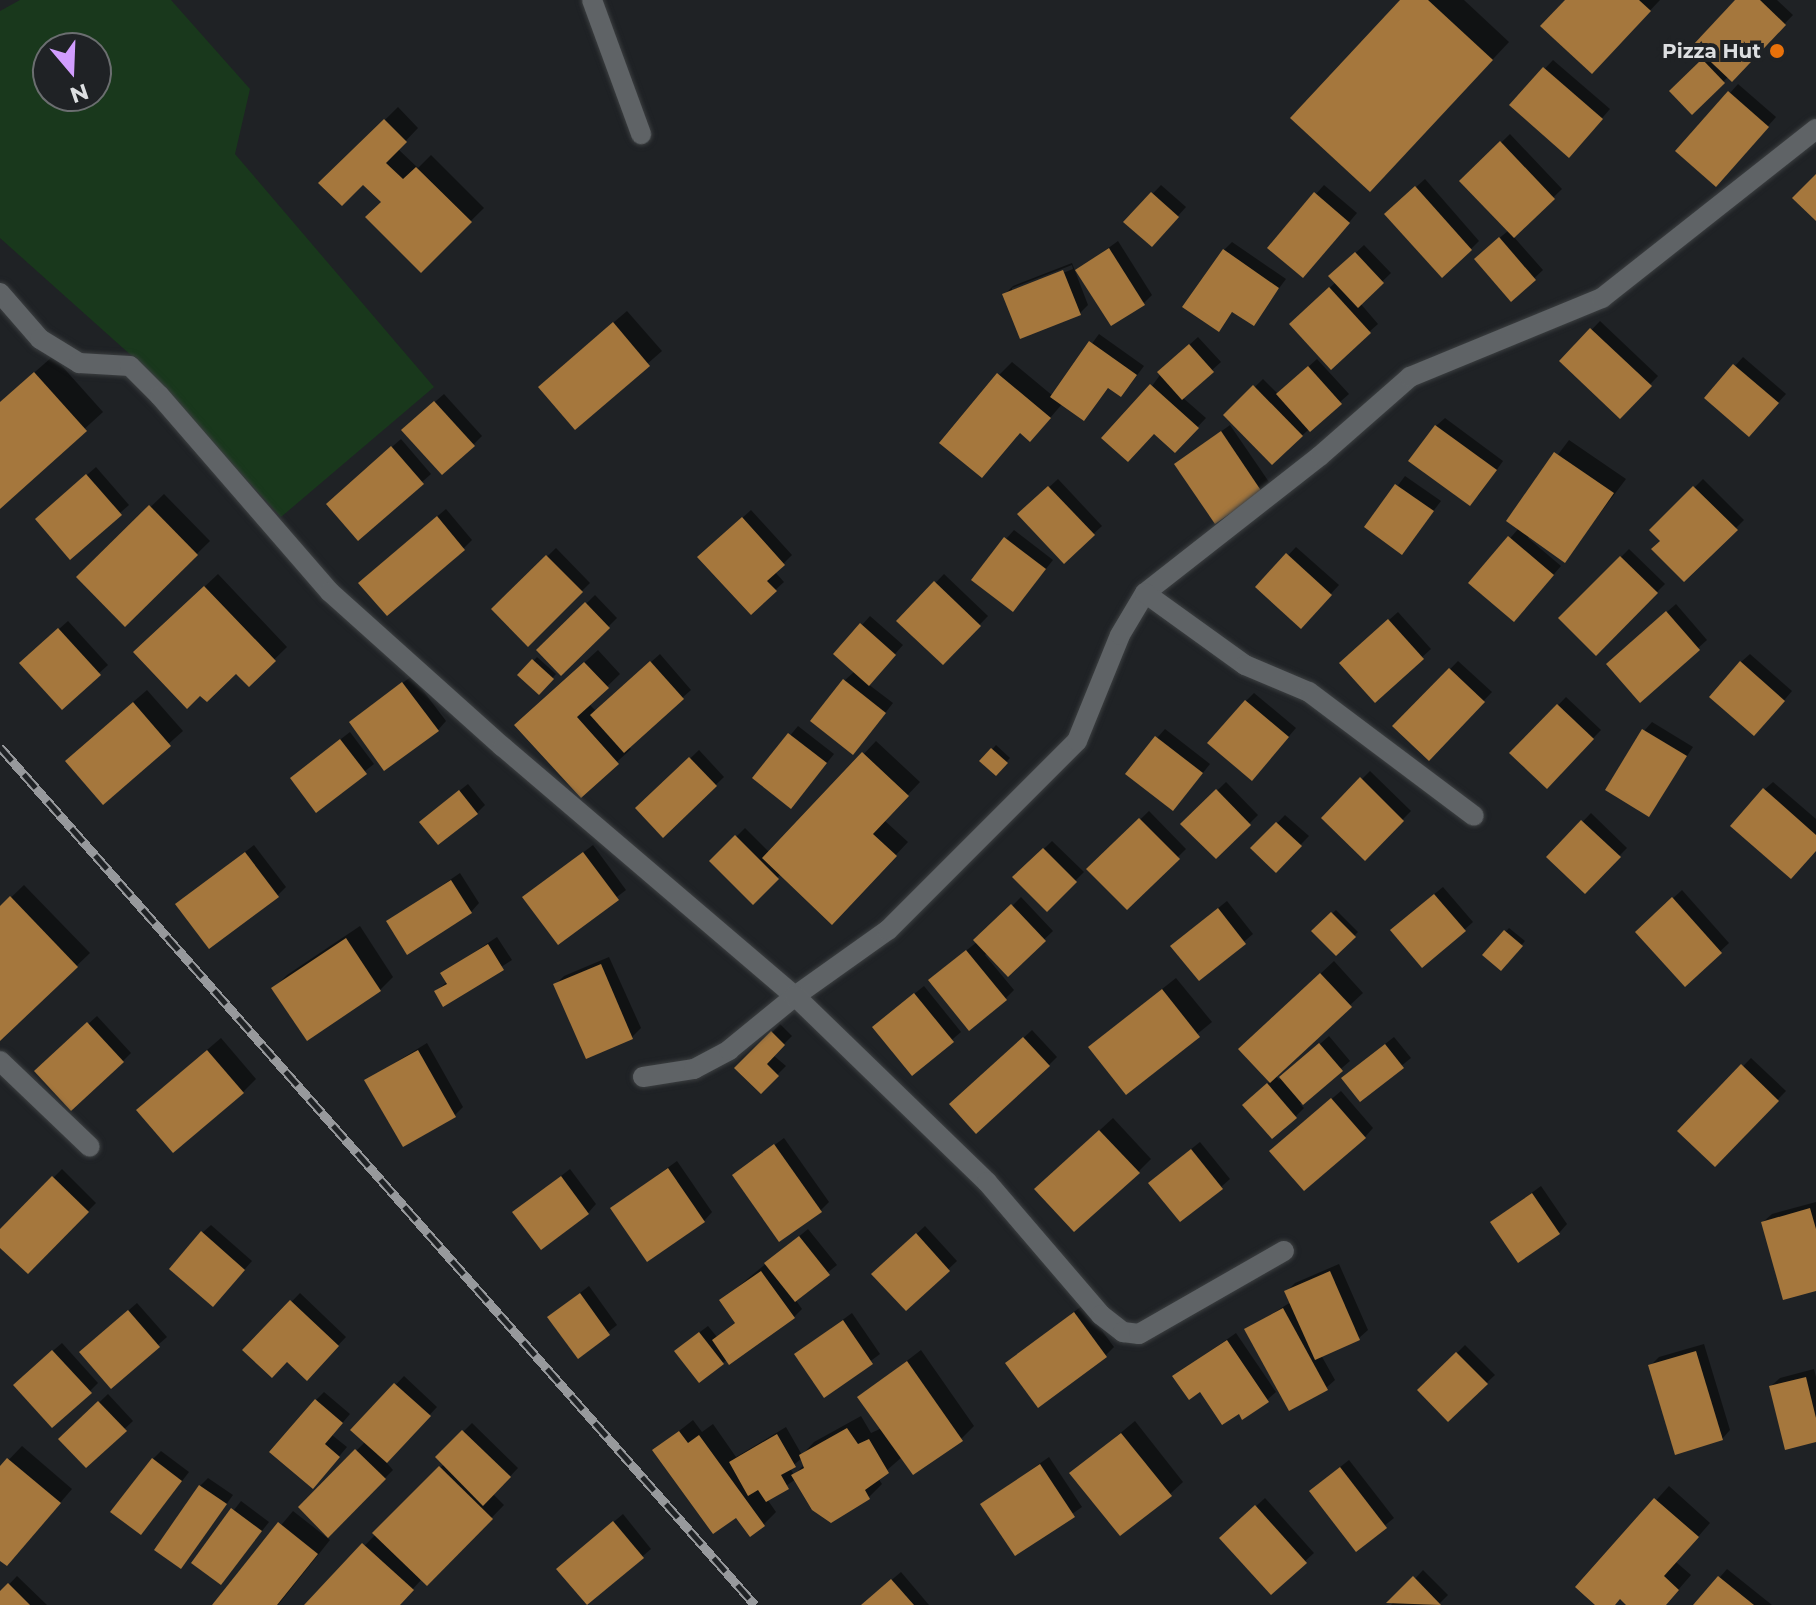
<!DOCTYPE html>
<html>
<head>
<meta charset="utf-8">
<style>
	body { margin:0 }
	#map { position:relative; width:1816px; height:1605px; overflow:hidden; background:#1f2225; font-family:Montserrat,sans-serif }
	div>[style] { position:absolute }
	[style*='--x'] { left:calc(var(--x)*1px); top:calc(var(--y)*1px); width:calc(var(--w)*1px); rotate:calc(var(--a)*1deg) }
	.green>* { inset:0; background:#19381c }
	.shadow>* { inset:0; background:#0007 }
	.building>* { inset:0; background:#a5773d }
	.roads { filter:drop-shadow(0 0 2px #3c3f41) drop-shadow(0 0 2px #3c3f41) }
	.minor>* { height:20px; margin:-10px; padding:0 10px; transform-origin:10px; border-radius:10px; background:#5f6366 }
	.rail>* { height:9px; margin-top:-4.5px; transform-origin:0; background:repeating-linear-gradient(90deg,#1f2225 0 18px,#97999c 0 36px); box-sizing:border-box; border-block:2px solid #97999c }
	.dots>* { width:22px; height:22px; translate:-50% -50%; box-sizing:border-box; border:4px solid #1f2225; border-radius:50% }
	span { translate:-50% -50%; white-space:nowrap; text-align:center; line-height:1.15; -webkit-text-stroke:8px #1f2225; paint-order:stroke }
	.poi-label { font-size:20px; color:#dddfe1; font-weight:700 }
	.right { translate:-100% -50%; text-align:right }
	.north { position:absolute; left:32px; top:32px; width:80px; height:80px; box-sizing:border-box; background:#1f2225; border:2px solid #6b6e70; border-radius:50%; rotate:161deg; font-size:22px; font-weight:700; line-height:32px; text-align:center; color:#dddfe1 }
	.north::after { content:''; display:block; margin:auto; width:28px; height:36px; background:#d19dfe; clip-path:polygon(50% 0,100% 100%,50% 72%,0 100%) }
</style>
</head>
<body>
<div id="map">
	<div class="green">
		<i style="clip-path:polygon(evenodd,20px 0,171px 0,250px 89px,235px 154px,434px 387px,281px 517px,133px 357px,0 238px,0 11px,20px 0,48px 48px,96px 48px,96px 96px,48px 96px,48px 48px)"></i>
	</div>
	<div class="shadow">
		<i style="clip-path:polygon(1403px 0,1464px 0,1509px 42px,1387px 172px)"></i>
		<i style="clip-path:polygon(1568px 0,1660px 0,1605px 58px)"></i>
		<i style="clip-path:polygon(1738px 0,1777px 0,1793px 15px,1731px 79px,1729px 76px,1692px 112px,1671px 91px,1707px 56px)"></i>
		<i style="clip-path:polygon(1553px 60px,1610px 109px,1577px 147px,1511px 105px)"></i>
		<i style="clip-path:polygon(1738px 84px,1776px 117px,1724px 176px,1730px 93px)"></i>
		<i style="clip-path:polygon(398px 107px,418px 128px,398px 149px,418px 168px,431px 155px,484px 208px,421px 270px,383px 202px,363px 182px,321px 183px)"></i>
		<i style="clip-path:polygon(1510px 134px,1562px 189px,1513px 236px,1543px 270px,1512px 299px,1485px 250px,1509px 230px,1462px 181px)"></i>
		<i style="clip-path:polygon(1425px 179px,1479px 241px,1471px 249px,1395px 206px)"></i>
		<i style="clip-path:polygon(1161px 185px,1186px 207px,1160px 236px,1126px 222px)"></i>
		<i style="clip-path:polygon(1324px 185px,1357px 213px,1311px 267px,1316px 194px)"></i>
		<i style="clip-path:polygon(1118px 241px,1152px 295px,1144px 303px,1078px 270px)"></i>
		<i style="clip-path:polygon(1232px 242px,1286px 279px,1253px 323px,1234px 310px,1218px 329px,1224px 250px)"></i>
		<i style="clip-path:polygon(1364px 245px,1391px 273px,1360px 303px,1378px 324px,1369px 332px,1300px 315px,1336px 282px,1331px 276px)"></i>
		<i style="clip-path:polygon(evenodd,1072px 263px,1088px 305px,1080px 313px,1004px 295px,1013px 286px,1072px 263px,1072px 265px,1073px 269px,1012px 293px,1012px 288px,1072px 265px)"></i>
		<i style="clip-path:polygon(627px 311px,662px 351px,575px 427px,553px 374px)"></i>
		<i style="clip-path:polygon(1600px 321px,1658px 376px,1620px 416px,1562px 361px)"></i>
		<i style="clip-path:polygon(1099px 334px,1144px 366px,1129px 386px,1110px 386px,1084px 418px,1063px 403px,1043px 426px,1021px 432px,999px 375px,1012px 362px,1053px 396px)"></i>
		<i style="clip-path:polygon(1198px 337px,1221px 362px,1182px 397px,1206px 418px,1175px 451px,1154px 431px,1152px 386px,1168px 364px)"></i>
		<i style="clip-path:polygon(53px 356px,103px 412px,0 506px,0 403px)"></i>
		<i style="clip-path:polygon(1743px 357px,1786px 394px,1757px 426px,1735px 366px)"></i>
		<i style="clip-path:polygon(1317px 359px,1349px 394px,1272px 462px,1226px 415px,1263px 379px,1278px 394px)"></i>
		<i style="clip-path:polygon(444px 394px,482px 436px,474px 444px,412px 422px)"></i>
		<i style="clip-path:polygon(1445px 418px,1503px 461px,1478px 496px,1436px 426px)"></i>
		<i style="clip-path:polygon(1230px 425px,1269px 482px,1261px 490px,1176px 464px)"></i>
		<i style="clip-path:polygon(401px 439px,431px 474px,359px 538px,337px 495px)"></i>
		<i style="clip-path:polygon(1569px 440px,1626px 479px,1565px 560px,1530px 535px,1528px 538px,1561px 566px,1522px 611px,1471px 583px,1519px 528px,1509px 520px)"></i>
		<i style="clip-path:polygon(96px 467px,129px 505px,70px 557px,46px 511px)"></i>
		<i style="clip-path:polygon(1405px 476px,1441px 501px,1402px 552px,1367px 527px)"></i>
		<i style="clip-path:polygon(1058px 479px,1102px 526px,1064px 561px,1020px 514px)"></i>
		<i style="clip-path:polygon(1703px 479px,1744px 520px,1684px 580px,1662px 541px,1652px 530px)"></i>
		<i style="clip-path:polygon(164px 494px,210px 541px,125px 624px,78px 577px)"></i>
		<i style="clip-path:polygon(446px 509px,472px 540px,464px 548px,369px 574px)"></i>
		<i style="clip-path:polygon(751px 510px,792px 555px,775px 572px,784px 582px,751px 612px,708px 549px)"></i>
		<i style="clip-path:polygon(1014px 530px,1053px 560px,1013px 610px,1006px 539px)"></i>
		<i style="clip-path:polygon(1296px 547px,1339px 585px,1301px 626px,1258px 587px)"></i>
		<i style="clip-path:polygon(556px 548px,590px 583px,528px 644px,493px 609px)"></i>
		<i style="clip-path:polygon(1629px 549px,1665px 584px,1596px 653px,1561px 618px)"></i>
		<i style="clip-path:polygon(218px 574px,287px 647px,249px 684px,236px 671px,149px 639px)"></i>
		<i style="clip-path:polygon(944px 574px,988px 616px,943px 663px,899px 621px)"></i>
		<i style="clip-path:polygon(595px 595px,617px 618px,561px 674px,539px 650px)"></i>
		<i style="clip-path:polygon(1676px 604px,1707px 640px,1640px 700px,1617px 656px)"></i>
		<i style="clip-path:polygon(1398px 612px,1431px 649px,1375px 700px,1350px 655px)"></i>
		<i style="clip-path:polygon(870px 616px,903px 645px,868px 684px,893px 703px,861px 744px,844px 681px,855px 671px,862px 625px)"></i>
		<i style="clip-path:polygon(68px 621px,108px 665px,62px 707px,30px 655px)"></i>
		<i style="clip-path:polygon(598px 650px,620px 674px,589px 704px,596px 711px,660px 654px,691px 690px,628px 746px,631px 749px,581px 795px,530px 712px)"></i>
		<i style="clip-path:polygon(1750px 654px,1792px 691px,1763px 725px,1741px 662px)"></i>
		<i style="clip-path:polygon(537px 657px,556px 674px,539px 692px,520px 675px)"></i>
		<i style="clip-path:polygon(1458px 661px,1492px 692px,1429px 758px,1395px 726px)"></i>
		<i style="clip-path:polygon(412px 676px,446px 721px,438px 730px,360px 714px)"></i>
		<i style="clip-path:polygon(147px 690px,183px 731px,103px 802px,80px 748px)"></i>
		<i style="clip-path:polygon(1254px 693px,1296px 728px,1260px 770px,1246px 701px)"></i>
		<i style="clip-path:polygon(1566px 697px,1601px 730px,1547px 786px,1512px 753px)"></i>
		<i style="clip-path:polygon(1652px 722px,1693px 747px,1649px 814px,1644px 731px)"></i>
		<i style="clip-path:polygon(798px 726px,834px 754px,799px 798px,755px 778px)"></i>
		<i style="clip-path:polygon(1165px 729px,1210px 764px,1181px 800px,1157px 738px)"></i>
		<i style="clip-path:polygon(350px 732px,374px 764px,316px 810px,301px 770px)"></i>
		<i style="clip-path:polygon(876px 741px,920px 782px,884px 820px,908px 842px,845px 909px,781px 874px,753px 902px,712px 861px,745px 828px,770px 853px)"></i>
		<i style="clip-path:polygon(996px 745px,1010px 758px,996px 773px,982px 761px)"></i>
		<i style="clip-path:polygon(699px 750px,724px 777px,663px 835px,638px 808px)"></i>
		<i style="clip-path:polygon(1370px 771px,1411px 811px,1365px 858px,1323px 818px)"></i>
		<i style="clip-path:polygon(1226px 782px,1258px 815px,1216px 857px,1183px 824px)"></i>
		<i style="clip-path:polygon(1773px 782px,1816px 819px,1816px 849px,1764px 790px)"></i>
		<i style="clip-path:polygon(468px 784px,485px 805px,477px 813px,430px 814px)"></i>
		<i style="clip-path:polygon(1149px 811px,1186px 849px,1127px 907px,1089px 869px)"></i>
		<i style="clip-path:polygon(1591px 813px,1627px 848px,1585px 891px,1549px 857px)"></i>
		<i style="clip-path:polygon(1285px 815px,1309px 836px,1276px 870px,1253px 848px)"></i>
		<i style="clip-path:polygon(1052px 841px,1084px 872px,1047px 909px,1015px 877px)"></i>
		<i style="clip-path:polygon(254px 845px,286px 887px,278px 895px,178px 904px)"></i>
		<i style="clip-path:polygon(593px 845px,626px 890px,558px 942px,524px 897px)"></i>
		<i style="clip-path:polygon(460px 873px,479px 903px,471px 912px,389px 922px)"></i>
		<i style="clip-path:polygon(24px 885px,90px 953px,0 1039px,0 908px)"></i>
		<i style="clip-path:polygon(1443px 887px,1473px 922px,1464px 930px,1401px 921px)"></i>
		<i style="clip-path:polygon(1682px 890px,1729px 943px,1685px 984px,1646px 923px)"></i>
		<i style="clip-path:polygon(1021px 897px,1053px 931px,1008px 974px,987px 953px,985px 955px,1014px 990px,1005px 999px,939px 972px,977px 942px)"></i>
		<i style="clip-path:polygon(1227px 901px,1253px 934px,1200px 979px,1181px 938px)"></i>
		<i style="clip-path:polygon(1336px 910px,1358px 932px,1336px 954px,1314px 931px)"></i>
		<i style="clip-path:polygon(360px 926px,393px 977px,380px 990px,307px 1038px,274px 988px,287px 975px)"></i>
		<i style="clip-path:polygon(1509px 928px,1525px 941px,1501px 969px,1485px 955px)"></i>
		<i style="clip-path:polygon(497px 937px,512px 960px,444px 1004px,436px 991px,448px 981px,443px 973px)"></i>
		<i style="clip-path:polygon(609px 957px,641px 1028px,632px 1037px,587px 1056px,556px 984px,564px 976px)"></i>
		<i style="clip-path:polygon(1334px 961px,1363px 993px,1275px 1075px,1279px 1080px,1329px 1036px,1350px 1061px,1300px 1104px,1304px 1108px,1295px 1117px,1253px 1096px,1271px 1081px,1254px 1036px)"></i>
		<i style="clip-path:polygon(1176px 978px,1212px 1022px,1126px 1092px,1104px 1035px)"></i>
		<i style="clip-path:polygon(924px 986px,961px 1032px,913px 1073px,883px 1019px)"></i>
		<i style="clip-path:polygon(97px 1016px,131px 1053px,123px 1061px,45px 1063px)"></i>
		<i style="clip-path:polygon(780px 1024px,792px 1036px,773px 1055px,786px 1066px,761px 1091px,737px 1068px)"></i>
		<i style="clip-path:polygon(1032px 1030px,1057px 1057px,1049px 1065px,960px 1096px)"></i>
		<i style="clip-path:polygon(1394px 1037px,1411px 1058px,1361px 1099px,1352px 1070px)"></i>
		<i style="clip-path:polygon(221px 1038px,256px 1079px,243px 1092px,152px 1097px)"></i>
		<i style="clip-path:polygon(427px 1043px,463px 1107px,454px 1116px,367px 1080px)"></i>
		<i style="clip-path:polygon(1751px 1058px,1786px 1091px,1715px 1164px,1680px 1131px)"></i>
		<i style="clip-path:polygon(1341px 1091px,1373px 1128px,1365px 1137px,1280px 1143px)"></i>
		<i style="clip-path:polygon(1113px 1118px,1151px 1159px,1138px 1172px,1050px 1176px)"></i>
		<i style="clip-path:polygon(784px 1138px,829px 1202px,820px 1211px,734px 1175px)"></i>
		<i style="clip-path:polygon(1200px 1142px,1230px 1179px,1221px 1187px,1159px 1175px)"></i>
		<i style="clip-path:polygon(677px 1161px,712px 1212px,704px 1221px,612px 1208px)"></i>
		<i style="clip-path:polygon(62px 1169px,96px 1203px,28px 1272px,0 1245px,0 1232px)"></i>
		<i style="clip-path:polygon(570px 1169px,596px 1204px,588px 1213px,515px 1212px)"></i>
		<i style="clip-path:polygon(1541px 1186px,1567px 1224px,1559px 1233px,1492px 1222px)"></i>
		<i style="clip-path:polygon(1816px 1202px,1816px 1288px,1763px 1222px,1772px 1214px)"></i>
		<i style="clip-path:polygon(211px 1225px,252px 1261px,221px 1296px,202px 1233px)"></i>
		<i style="clip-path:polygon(925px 1226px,957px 1261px,906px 1309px,874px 1274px)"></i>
		<i style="clip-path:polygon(808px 1229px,837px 1265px,795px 1299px,802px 1309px,794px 1317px,722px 1363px,685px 1343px,708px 1326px,717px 1337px,737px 1321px,722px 1300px)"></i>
		<i style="clip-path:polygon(1339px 1264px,1368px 1330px,1359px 1338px,1321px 1355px,1335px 1380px,1326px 1388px,1246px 1330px,1291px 1302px,1287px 1291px,1295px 1283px)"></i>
		<i style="clip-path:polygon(589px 1286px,617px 1325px,578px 1356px,549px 1317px)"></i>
		<i style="clip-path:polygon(300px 1293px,346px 1337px,307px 1378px,287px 1359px,245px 1350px)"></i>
		<i style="clip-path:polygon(137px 1303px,167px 1337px,111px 1386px,90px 1344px)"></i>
		<i style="clip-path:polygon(1083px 1305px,1114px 1347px,1106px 1355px,1007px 1363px)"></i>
		<i style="clip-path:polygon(852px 1313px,880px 1354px,825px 1395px,796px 1354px)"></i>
		<i style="clip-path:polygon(1236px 1333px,1276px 1392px,1267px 1400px,1239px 1411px,1175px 1376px)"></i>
		<i style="clip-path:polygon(62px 1343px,98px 1383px,90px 1391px,24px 1376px)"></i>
		<i style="clip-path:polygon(1704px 1344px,1730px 1430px,1722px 1439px,1650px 1366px,1659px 1357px)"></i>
		<i style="clip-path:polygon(1465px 1345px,1495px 1375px,1448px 1419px,1420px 1390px)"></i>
		<i style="clip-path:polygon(evenodd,921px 1350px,974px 1426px,961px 1439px,902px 1457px,878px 1478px,882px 1484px,869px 1497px,796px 1479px,767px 1499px,776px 1512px,763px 1525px,736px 1515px,655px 1450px,693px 1420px,702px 1432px,713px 1424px,736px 1457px,786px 1427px,802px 1455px,814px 1442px,861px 1416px,871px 1433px,882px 1428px,860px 1397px,921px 1350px,802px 1458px,805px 1464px,794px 1475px,790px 1468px,802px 1458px)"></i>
		<i style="clip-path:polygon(1814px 1369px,1816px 1377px,1816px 1440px,1771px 1386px,1780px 1378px)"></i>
		<i style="clip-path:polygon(404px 1376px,437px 1407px,386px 1462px,393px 1470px,328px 1535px,300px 1507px,366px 1441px,353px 1430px)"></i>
		<i style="clip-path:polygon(324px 1392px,350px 1414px,332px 1435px,347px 1447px,321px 1478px,316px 1400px)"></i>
		<i style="clip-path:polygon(108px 1394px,133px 1421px,86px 1465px,61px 1439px)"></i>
		<i style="clip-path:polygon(1135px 1421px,1183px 1482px,1170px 1494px,1072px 1473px)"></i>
		<i style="clip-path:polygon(472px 1423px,518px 1468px,493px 1494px,504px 1505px,427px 1584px,422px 1579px,398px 1605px,307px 1605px,444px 1464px,438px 1457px)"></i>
		<i style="clip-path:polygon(22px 1446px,72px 1489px,19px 1551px,0 1558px,0 1469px)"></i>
		<i style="clip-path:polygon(161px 1451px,189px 1472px,149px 1524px,153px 1459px)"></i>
		<i style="clip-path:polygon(1049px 1457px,1082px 1507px,1015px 1554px,982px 1504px)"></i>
		<i style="clip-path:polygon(1349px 1460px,1394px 1518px,1356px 1549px,1320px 1483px)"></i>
		<i style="clip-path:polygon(208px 1478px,233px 1495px,181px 1567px,200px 1486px)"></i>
		<i style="clip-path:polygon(1669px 1486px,1710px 1523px,1676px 1562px,1691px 1575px,1665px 1605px,1629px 1605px,1621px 1597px,1613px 1605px,1598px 1605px,1578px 1587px)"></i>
		<i style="clip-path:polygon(1265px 1498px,1314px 1553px,1271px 1592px,1230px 1530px)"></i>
		<i style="clip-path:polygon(241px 1501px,269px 1522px,221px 1583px,193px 1563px)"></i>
		<i style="clip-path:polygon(293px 1511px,330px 1540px,278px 1605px,214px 1605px)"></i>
		<i style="clip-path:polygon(623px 1514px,651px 1549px,588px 1603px,567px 1561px)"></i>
		<i style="clip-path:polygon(1727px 1569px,1772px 1605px,1696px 1605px)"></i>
		<i style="clip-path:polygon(1423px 1570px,1448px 1595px,1438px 1605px,1391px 1605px)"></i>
		<i style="clip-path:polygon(901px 1572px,929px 1605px,862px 1605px)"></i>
		<i style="clip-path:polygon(17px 1576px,47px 1605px,0 1605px,0 1594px)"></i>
	</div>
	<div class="building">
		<i style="clip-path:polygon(1400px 0,1428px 0,1493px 60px,1370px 192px,1290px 118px)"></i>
		<i style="clip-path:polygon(1565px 0,1639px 0,1651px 11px,1592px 74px,1540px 26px)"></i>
		<i style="clip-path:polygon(1735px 0,1760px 0,1786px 25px,1732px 82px,1693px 45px)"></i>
		<i style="clip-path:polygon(1702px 59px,1725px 83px,1692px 115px,1669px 91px)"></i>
		<i style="clip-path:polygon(1543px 67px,1603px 119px,1569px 158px,1509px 105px)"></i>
		<i style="clip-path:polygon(1728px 91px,1769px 127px,1716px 187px,1675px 151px)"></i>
		<i style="clip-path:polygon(384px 119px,407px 142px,386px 163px,403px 179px,416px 167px,472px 222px,421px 273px,365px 217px,381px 202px,363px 185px,342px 206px,318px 183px)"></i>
		<i style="clip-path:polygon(1500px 141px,1555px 199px,1514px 238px,1459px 181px)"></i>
		<i style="clip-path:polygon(1816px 174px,1816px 221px,1792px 198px)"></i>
		<i style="clip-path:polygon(1415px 186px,1472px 250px,1442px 278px,1384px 214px)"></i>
		<i style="clip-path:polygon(1151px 192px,1179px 217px,1152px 247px,1123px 222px)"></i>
		<i style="clip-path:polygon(1314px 192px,1350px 223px,1303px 278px,1267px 248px)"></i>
		<i style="clip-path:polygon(1499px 237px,1536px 280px,1511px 302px,1474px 259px)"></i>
		<i style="clip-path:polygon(1109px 248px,1145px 305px,1111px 326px,1075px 270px)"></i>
		<i style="clip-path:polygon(1223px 249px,1279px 288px,1254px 326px,1232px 312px,1219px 332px,1182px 307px)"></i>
		<i style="clip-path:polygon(1355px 252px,1384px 283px,1358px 308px,1328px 276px)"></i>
		<i style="clip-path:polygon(1063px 270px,1081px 315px,1020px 339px,1002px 294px)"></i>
		<i style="clip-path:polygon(1329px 287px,1371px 333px,1331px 370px,1289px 324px)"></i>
		<i style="clip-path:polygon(613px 322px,650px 366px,575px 430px,538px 387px)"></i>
		<i style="clip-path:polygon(1590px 328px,1652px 386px,1620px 419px,1559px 361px)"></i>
		<i style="clip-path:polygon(1089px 341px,1137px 375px,1121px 397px,1108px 388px,1084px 421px,1050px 397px)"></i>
		<i style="clip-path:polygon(1189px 344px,1214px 372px,1182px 400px,1157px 372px)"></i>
		<i style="clip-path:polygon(1733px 364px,1779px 403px,1749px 437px,1704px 398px)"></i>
		<i style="clip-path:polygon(1308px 366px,1342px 404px,1310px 432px,1276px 394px)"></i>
		<i style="clip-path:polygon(34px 372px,87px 431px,0 509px,0 402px)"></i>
		<i style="clip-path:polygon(997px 373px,1051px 418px,1030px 442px,1020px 433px,982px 478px,939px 443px)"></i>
		<i style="clip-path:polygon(1150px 384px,1199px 428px,1175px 453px,1154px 434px,1128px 462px,1101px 438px)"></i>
		<i style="clip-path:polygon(1253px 385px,1303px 436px,1272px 465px,1223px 415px)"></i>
		<i style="clip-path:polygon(434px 401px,475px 446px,442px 475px,401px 430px)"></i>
		<i style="clip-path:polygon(1435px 425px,1497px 470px,1470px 506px,1408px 461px)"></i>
		<i style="clip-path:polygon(1221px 431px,1262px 492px,1215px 524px,1174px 464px)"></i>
		<i style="clip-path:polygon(391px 446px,424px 484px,358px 541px,326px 504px)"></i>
		<i style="clip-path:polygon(1554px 452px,1614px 493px,1565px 563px,1506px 521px)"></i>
		<i style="clip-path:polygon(86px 474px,122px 515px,70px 560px,35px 519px)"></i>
		<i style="clip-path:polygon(1395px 484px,1434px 511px,1402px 555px,1364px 527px)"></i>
		<i style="clip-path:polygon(1048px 486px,1095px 535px,1064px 564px,1017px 514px)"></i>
		<i style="clip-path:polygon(1693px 486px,1738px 530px,1684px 582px,1651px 549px,1660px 541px,1649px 530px)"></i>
		<i style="clip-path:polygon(149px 505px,198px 555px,125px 627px,76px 577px)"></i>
		<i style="clip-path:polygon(437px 516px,465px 550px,387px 616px,358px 583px)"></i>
		<i style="clip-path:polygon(742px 517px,785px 565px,767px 581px,777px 591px,751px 615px,697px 557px)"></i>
		<i style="clip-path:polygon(1508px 536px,1554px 575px,1514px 622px,1468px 583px)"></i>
		<i style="clip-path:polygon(1004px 537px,1046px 569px,1013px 612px,971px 580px)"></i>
		<i style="clip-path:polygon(1286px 553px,1332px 595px,1301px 629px,1255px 587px)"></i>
		<i style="clip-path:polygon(546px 555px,583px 592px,528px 647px,491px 609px)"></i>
		<i style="clip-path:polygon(1620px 556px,1658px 593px,1596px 656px,1558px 618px)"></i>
		<i style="clip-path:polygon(934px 581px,981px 626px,943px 665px,896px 621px)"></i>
		<i style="clip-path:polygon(204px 586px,276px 661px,249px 687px,236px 674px,207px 702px,200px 696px,187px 709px,133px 652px)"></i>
		<i style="clip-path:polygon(585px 602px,610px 628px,561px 676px,536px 650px)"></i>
		<i style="clip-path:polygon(1666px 611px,1700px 650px,1640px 703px,1606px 664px)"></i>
		<i style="clip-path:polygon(1388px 619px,1424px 659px,1375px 703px,1339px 663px)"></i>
		<i style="clip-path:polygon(860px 623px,896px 655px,869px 686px,833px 654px)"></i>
		<i style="clip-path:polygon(58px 628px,101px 675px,62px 710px,19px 663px)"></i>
		<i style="clip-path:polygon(532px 659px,554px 679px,539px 695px,517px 675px)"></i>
		<i style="clip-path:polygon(650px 661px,684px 699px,624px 753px,590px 715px)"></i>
		<i style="clip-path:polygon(1740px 661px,1785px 701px,1754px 736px,1709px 697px)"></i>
		<i style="clip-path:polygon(584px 662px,609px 688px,577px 717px,619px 764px,581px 798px,514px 725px)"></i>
		<i style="clip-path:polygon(1449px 668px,1485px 702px,1429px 761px,1392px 726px)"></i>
		<i style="clip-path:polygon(843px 679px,886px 713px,853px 755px,810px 721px)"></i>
		<i style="clip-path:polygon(402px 682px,439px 731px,384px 771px,349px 722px)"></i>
		<i style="clip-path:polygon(1245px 700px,1289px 737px,1252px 781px,1207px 743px)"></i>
		<i style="clip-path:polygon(133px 702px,171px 746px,103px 805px,65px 761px)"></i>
		<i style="clip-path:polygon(1557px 704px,1594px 739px,1547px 789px,1509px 753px)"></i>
		<i style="clip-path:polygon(1642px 729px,1687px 756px,1649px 817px,1605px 790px)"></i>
		<i style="clip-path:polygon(788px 733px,827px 763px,791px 809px,752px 778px)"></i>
		<i style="clip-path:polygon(1155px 736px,1203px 773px,1173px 811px,1125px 774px)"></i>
		<i style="clip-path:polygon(340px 739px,367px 774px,316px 813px,290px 778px)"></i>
		<i style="clip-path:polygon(991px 748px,1008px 763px,996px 776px,979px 761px)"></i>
		<i style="clip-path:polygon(862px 752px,909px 796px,873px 834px,897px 856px,832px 925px,762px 858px)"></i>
		<i style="clip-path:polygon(689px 757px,717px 786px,663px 838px,635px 808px)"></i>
		<i style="clip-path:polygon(1360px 777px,1404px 821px,1365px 861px,1321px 818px)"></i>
		<i style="clip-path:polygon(1763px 788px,1816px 835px,1816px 851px,1791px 879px,1730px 826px)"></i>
		<i style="clip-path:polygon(1216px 789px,1251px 825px,1216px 859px,1180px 824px)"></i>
		<i style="clip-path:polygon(459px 790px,478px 814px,438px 845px,419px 822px)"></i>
		<i style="clip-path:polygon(1139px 818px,1180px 859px,1127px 910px,1086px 869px)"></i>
		<i style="clip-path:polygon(1581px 820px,1621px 857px,1585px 894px,1546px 857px)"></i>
		<i style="clip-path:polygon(1276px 822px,1302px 846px,1276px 873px,1250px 848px)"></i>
		<i style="clip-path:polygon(735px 835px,779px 879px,753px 905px,709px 861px)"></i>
		<i style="clip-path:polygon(1043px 848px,1077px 882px,1047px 912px,1012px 877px)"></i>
		<i style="clip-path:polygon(245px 852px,279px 897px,209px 949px,175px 904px)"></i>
		<i style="clip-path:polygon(583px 852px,619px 900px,558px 945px,522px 897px)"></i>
		<i style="clip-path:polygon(451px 880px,472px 913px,407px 955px,386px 921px)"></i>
		<i style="clip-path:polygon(1434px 894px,1466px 931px,1422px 968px,1390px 930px)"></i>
		<i style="clip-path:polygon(10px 896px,78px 967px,0 1041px,0 906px)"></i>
		<i style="clip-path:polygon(1672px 897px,1722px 953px,1685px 987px,1635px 932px)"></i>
		<i style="clip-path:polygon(1011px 904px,1046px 941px,1008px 977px,973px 940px)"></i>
		<i style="clip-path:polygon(1218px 908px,1246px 944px,1199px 981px,1170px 946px)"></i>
		<i style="clip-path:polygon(1331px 912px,1356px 937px,1336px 956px,1311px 931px)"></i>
		<i style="clip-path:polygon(1504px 930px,1523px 946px,1501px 971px,1482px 955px)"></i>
		<i style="clip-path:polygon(346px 938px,381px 991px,307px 1041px,271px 988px)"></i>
		<i style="clip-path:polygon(488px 944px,504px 970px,443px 1007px,434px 991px,447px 984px,440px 973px)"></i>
		<i style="clip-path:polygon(966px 950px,1007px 1000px,969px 1031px,928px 980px)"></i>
		<i style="clip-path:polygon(601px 964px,633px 1039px,586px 1059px,553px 984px)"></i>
		<i style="clip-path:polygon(1320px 973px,1352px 1007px,1270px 1083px,1238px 1049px)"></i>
		<i style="clip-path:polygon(1162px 989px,1200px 1037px,1126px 1095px,1088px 1047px)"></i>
		<i style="clip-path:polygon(914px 993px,954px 1042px,912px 1076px,872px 1027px)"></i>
		<i style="clip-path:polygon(87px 1022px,124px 1062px,71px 1111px,34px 1071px)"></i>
		<i style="clip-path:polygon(771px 1031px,785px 1045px,767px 1064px,779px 1076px,761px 1094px,734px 1068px)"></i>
		<i style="clip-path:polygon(1023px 1037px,1050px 1066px,976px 1134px,949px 1104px)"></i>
		<i style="clip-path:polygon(1319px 1043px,1343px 1071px,1303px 1105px,1279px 1077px)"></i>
		<i style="clip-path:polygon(1385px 1044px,1404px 1068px,1360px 1102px,1341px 1078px)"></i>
		<i style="clip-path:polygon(207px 1050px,244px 1093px,173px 1153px,136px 1110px)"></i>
		<i style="clip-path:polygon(418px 1050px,456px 1117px,403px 1147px,364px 1080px)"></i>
		<i style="clip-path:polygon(1741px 1064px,1779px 1101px,1715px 1167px,1677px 1131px)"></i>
		<i style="clip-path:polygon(1267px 1083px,1297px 1118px,1272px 1139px,1242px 1105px)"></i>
		<i style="clip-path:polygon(1331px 1098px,1366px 1138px,1304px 1191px,1269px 1151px)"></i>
		<i style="clip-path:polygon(1099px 1130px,1140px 1173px,1074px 1232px,1034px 1189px)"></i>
		<i style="clip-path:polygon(774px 1144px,822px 1212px,779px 1242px,732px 1175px)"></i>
		<i style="clip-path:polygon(1191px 1149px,1223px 1189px,1180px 1222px,1148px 1183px)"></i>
		<i style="clip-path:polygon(668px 1168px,705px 1222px,647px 1262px,610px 1208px)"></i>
		<i style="clip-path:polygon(52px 1176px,89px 1212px,28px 1274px,0 1248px,0 1229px)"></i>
		<i style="clip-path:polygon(561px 1176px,589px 1214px,541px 1250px,512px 1212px)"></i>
		<i style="clip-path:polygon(1532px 1193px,1560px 1234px,1518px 1263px,1490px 1222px)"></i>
		<i style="clip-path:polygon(1810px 1208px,1816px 1229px,1816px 1291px,1783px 1300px,1761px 1222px)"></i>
		<i style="clip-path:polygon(201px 1231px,245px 1270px,213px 1307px,169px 1269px)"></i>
		<i style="clip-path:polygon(916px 1233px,950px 1271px,906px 1311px,871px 1274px)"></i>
		<i style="clip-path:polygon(799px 1236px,830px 1275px,795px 1302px,764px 1263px)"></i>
		<i style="clip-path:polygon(761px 1271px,795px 1318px,729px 1365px,712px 1340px,735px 1323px,719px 1300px)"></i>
		<i style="clip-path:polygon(1330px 1271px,1360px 1340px,1315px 1360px,1284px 1291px)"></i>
		<i style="clip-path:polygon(580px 1293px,610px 1335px,578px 1359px,547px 1317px)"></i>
		<i style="clip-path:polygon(290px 1300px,339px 1346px,307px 1381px,287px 1362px,272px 1378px,242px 1350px)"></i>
		<i style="clip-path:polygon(1283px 1308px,1328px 1390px,1289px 1411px,1244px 1329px)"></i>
		<i style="clip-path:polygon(128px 1310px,160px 1347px,111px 1389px,79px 1352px)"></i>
		<i style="clip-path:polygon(1074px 1312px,1107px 1357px,1038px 1408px,1005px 1363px)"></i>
		<i style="clip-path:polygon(843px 1320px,873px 1364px,824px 1398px,794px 1354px)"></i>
		<i style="clip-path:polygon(699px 1332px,724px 1364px,699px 1383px,674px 1351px)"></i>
		<i style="clip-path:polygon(1227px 1340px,1269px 1402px,1242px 1420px,1239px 1414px,1222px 1425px,1200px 1392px,1189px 1400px,1172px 1376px)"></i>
		<i style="clip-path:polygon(52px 1350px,92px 1393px,52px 1428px,13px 1385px)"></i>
		<i style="clip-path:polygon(1696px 1351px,1723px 1440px,1675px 1455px,1648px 1365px)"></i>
		<i style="clip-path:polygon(1456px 1352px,1488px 1384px,1448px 1422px,1417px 1390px)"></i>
		<i style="clip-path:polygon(907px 1361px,963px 1441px,913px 1475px,857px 1397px)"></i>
		<i style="clip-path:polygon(1806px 1377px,1816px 1418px,1816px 1442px,1785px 1450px,1769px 1386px)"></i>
		<i style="clip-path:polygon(394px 1383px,431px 1416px,387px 1463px,350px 1430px)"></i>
		<i style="clip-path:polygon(315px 1399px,343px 1423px,325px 1444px,340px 1457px,313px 1489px,269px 1452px)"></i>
		<i style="clip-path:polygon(98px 1401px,127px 1431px,86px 1468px,58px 1439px)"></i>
		<i style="clip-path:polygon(847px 1428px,858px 1444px,869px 1439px,889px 1473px,865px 1490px,870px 1499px,831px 1523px,812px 1510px,791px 1475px,804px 1468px,799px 1455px)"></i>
		<i style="clip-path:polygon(462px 1430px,511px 1477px,483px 1506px,435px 1457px)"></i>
		<i style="clip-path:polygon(679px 1431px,688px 1443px,699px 1435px,765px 1526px,750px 1537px,736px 1518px,713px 1534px,652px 1450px)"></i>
		<i style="clip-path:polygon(1121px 1433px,1172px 1496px,1120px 1536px,1069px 1473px)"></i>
		<i style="clip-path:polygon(777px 1434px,796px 1467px,781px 1475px,789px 1489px,766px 1502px,758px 1490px,748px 1496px,729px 1462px)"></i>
		<i style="clip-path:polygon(355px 1449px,386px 1479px,328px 1538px,298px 1507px)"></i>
		<i style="clip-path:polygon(7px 1458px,61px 1503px,7px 1566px,0 1561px,0 1466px)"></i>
		<i style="clip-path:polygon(152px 1458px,182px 1481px,141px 1535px,110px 1512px)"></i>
		<i style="clip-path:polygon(1040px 1464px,1075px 1517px,1015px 1556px,980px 1504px)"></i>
		<i style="clip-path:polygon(439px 1466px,493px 1519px,427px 1586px,372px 1533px)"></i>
		<i style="clip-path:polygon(1340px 1467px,1387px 1528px,1356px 1552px,1309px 1491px)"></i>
		<i style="clip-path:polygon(199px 1485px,227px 1504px,181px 1569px,154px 1550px)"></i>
		<i style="clip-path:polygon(1654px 1498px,1699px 1537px,1664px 1576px,1679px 1590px,1666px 1605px,1626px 1605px,1620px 1599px,1615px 1605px,1595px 1605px,1575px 1587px)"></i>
		<i style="clip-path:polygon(1255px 1505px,1307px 1563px,1271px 1595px,1219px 1538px)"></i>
		<i style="clip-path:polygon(231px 1508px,262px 1531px,221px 1585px,191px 1563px)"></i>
		<i style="clip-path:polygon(613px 1521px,644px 1558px,587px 1605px,556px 1569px)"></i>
		<i style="clip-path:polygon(278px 1522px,318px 1554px,277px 1605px,212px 1605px)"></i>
		<i style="clip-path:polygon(362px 1543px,414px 1590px,400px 1605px,304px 1605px)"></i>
		<i style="clip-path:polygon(1413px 1576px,1441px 1605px,1386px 1603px)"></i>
		<i style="clip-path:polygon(1718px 1576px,1754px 1605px,1693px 1605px)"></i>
		<i style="clip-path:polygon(891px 1579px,914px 1605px,861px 1605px)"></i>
		<i style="clip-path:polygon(8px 1583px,30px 1605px,0 1605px,0 1591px)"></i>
	</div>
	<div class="roads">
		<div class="minor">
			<i style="--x:592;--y:0;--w:143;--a:69.9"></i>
			<i style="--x:0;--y:293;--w:61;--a:49"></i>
			<i style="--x:40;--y:339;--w:46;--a:31.6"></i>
			<i style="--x:79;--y:363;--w:51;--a:3.4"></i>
			<i style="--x:130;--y:366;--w:42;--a:45"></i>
			<i style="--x:160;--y:396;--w:259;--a:49.1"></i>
			<i style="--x:330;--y:592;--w:232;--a:41.9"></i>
			<i style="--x:503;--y:747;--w:384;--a:40.5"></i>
			<i style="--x:795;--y:996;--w:114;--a:-35.4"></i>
			<i style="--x:888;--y:930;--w:267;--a:-45"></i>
			<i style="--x:1077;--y:741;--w:114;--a:-67.9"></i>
			<i style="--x:1120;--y:635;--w:49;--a:-59.2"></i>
			<i style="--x:1145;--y:593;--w:222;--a:-38.1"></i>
			<i style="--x:1320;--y:456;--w:120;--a:-41.3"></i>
			<i style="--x:1410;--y:377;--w:208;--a:-22.4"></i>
			<i style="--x:1602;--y:298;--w:273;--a:-38.3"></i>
			<i style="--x:1145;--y:593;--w:123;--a:35.8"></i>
			<i style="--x:1245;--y:665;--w:69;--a:22.9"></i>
			<i style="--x:1309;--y:692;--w:206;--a:36.9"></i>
			<i style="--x:0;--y:1061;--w:124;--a:43.7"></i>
			<i style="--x:643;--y:1077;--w:52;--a:-8.9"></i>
			<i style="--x:694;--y:1069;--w:40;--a:-28"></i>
			<i style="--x:729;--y:1050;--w:85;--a:-39.3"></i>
			<i style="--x:795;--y:996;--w:267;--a:44.1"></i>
			<i style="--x:987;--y:1182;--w:175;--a:49.4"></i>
			<i style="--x:1101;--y:1315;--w:28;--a:38"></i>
			<i style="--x:1123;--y:1332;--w:16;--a:7"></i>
			<i style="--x:1139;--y:1334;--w:167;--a:-29.8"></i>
		</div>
	</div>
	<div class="rail">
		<i style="--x:0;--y:747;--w:1143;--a:48.65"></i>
	</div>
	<div class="dots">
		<i style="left:1777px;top:51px;background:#e8710a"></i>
	</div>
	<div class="poi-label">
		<span class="right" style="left:1761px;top:51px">Pizza Hut</span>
	</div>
	<div class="north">N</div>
</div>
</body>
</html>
